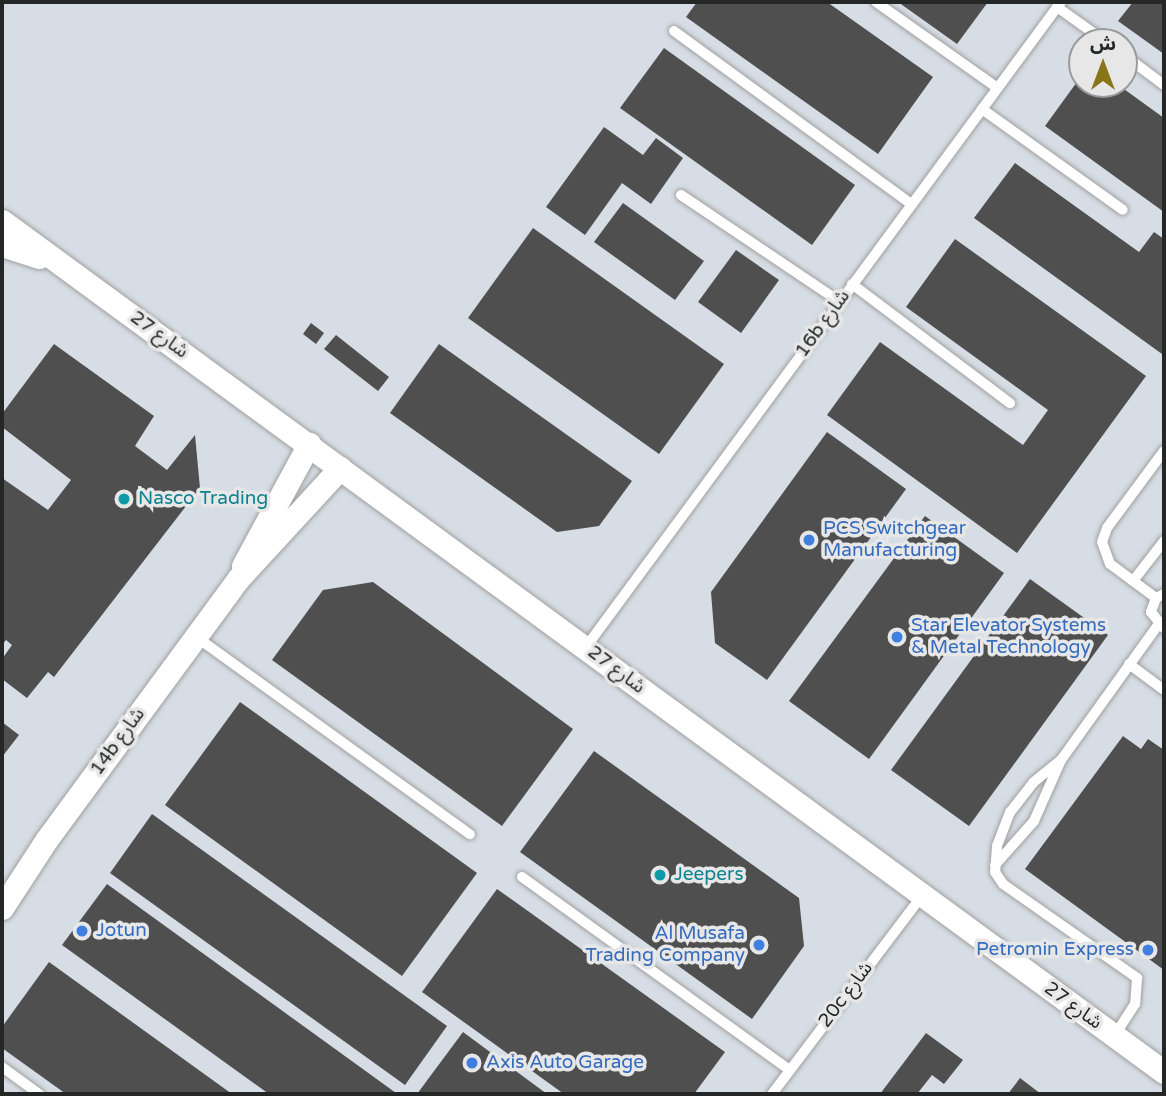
<!DOCTYPE html>
<html>
<head>
<meta charset="utf-8">
<style>
	body { margin:0 }
	#map { position:relative; width:1166px; height:1096px; overflow:hidden; background:#e7e7e8; font-family:"Varela Round","Noto Sans Arabic",sans-serif }
	div>[style] { position:absolute }
	[style*='--x'] { left:calc(var(--x)*1px); top:calc(var(--y)*1px); width:calc(var(--w)*1px); rotate:calc(var(--a)*1deg) }
	.built>* { inset:0; background:#d7dde4 }
	.building>* { inset:0; background:#4f4f50 }
	.roads { filter:drop-shadow(0 0 2px #9fa0a0) drop-shadow(0 0 2px #9fa0a0) }
	.lane>* { height:10px; margin:-5px; padding:0 5px; transform-origin:5px; border-radius:5px; background:#fff }
	.street>* { height:23px; margin:-11.5px; padding:0 11.5px; transform-origin:11.5px; border-radius:11.5px; background:#fff }
	.dots>* { width:19px; height:19px; translate:-50% -50%; box-sizing:border-box; border:4px solid #e7e7e8; border-radius:50% }
	span { translate:-50% -50%; white-space:nowrap; text-align:center; line-height:1.15; -webkit-text-stroke:7px #e7e7e8; paint-order:stroke }
	.street-label { font-size:19px; color:#252626 }
	.culture-label { font-size:19px; color:#0d838f }
	.left { translate:0 -50%; text-align:left }
	.shop-label { font-size:19px; color:#366cbe }
	.right { translate:-100% -50%; text-align:right }
	.frame { position:absolute; inset:0; border:4px solid #252626; pointer-events:none }
	.north { position:absolute; left:1068px; top:28px; width:70px; height:70px; box-sizing:border-box; background:#e7e7e8; border:2px solid #999a9a; border-radius:50%; rotate:0deg; font-size:19px; font-weight:700; line-height:28px; text-align:center; color:#252626 }
	.north::after { content:''; display:block; margin:auto; width:24px; height:32px; background:#887518; clip-path:polygon(50% 0,100% 100%,50% 72%,0 100%) }
</style>
</head>
<body>
<div id="map">
	<div class="built">
		<i style="clip-path:polygon(evenodd,2px 2px,1164px 2px,1164px 1094px,2px 1094px,2px 2px,1082px 42px,1124px 42px,1124px 84px,1082px 84px,1082px 42px)"></i>
	</div>
	<div class="building">
		<i style="clip-path:polygon(697px 2px,827px 2px,933px 77px,878px 154px,686px 17px)"></i>
		<i style="clip-path:polygon(898px 2px,988px 2px,957px 44px)"></i>
		<i style="clip-path:polygon(1133px 2px,1164px 2px,1164px 54px,1118px 21px)"></i>
		<i style="clip-path:polygon(664px 48px,855px 185px,812px 245px,620px 108px)"></i>
		<i style="clip-path:polygon(1082px 75px,1082px 84px,1117px 84px,1164px 118px,1164px 212px,1045px 126px)"></i>
		<i style="clip-path:polygon(604px 127px,643px 155px,656px 138px,683px 158px,651px 204px,622px 183px,585px 235px,546px 207px)"></i>
		<i style="clip-path:polygon(1015px 163px,1139px 252px,1154px 232px,1164px 239px,1162px 354px,974px 218px)"></i>
		<i style="clip-path:polygon(623px 203px,704px 261px,675px 300px,594px 242px)"></i>
		<i style="clip-path:polygon(533px 228px,724px 364px,659px 454px,468px 318px)"></i>
		<i style="clip-path:polygon(955px 239px,1146px 376px,1017px 553px,827px 415px,880px 342px,1023px 445px,1048px 410px,906px 307px)"></i>
		<i style="clip-path:polygon(736px 250px,779px 280px,741px 333px,698px 302px)"></i>
		<i style="clip-path:polygon(311px 323px,324px 333px,316px 344px,303px 334px)"></i>
		<i style="clip-path:polygon(336px 335px,389px 377px,378px 391px,324px 349px)"></i>
		<i style="clip-path:polygon(54px 344px,154px 416px,135px 446px,167px 470px,195px 435px,200px 488px,54px 677px,48px 672px,27px 698px,2px 679px,2px 659px,12px 645px,6px 640px,2px 645px,2px 478px,48px 510px,71px 480px,2px 427px,2px 414px)"></i>
		<i style="clip-path:polygon(439px 344px,632px 481px,599px 526px,557px 532px,390px 413px)"></i>
		<i style="clip-path:polygon(827px 432px,906px 489px,767px 680px,715px 643px,711px 592px)"></i>
		<i style="clip-path:polygon(925px 516px,1004px 573px,869px 759px,789px 701px)"></i>
		<i style="clip-path:polygon(1030px 579px,1108px 635px,969px 826px,891px 770px)"></i>
		<i style="clip-path:polygon(373px 582px,573px 729px,502px 826px,272px 660px,323px 590px)"></i>
		<i style="clip-path:polygon(240px 702px,477px 873px,402px 976px,165px 805px)"></i>
		<i style="clip-path:polygon(2px 722px,19px 735px,2px 757px)"></i>
		<i style="clip-path:polygon(1123px 736px,1141px 749px,1148px 739px,1164px 750px,1164px 970px,1025px 869px)"></i>
		<i style="clip-path:polygon(594px 751px,799px 898px,804px 946px,752px 1019px,520px 852px)"></i>
		<i style="clip-path:polygon(152px 814px,447px 1026px,405px 1085px,110px 873px)"></i>
		<i style="clip-path:polygon(107px 884px,396px 1093px,269px 1094px,62px 945px)"></i>
		<i style="clip-path:polygon(497px 889px,725px 1052px,694px 1094px,564px 1094px,422px 992px)"></i>
		<i style="clip-path:polygon(49px 962px,232px 1094px,66px 1094px,2px 1048px,2px 1027px)"></i>
		<i style="clip-path:polygon(463px 1032px,547px 1094px,417px 1094px)"></i>
		<i style="clip-path:polygon(926px 1033px,963px 1060px,944px 1084px,932px 1075px,917px 1094px,880px 1094px)"></i>
		<i style="clip-path:polygon(1020px 1078px,1041px 1094px,1008px 1094px)"></i>
	</div>
	<div class="roads">
		<div class="lane">
			<i style="--x:876;--y:2;--w:147;--a:35.3"></i>
			<i style="--x:1057;--y:7;--w:60;--a:35.5"></i>
			<i style="--x:674;--y:31;--w:293;--a:36.1"></i>
			<i style="--x:1124;--y:55;--w:50;--a:36.9"></i>
			<i style="--x:982;--y:109;--w:173;--a:35.6"></i>
			<i style="--x:681;--y:195;--w:192;--a:33.9"></i>
			<i style="--x:852;--y:284;--w:198;--a:37"></i>
			<i style="--x:1133;--y:581;--w:51;--a:-52.2"></i>
			<i style="--x:1164;--y:594;--w:9;--a:153"></i>
			<i style="--x:1156;--y:598;--w:15;--a:110"></i>
			<i style="--x:1151;--y:612;--w:21;--a:51"></i>
			<i style="--x:1156;--y:598;--w:57;--a:-143.5"></i>
			<i style="--x:1110;--y:564;--w:23;--a:-110"></i>
			<i style="--x:1102;--y:542;--w:15;--a:-70"></i>
			<i style="--x:1107;--y:528;--w:96;--a:-53.5"></i>
			<i style="--x:195;--y:636;--w:339;--a:35.8"></i>
			<i style="--x:586;--y:647;--w:801;--a:-53.63"></i>
			<i style="--x:1129;--y:664;--w:44;--a:36.6"></i>
			<i style="--x:1061;--y:760;--w:36;--a:141"></i>
			<i style="--x:1033;--y:783;--w:37;--a:128"></i>
			<i style="--x:1010;--y:812;--w:36;--a:111"></i>
			<i style="--x:997;--y:846;--w:26;--a:94"></i>
			<i style="--x:995;--y:872;--w:14;--a:56"></i>
			<i style="--x:1003;--y:884;--w:164;--a:35"></i>
			<i style="--x:1137;--y:978;--w:26;--a:94"></i>
			<i style="--x:1135;--y:1004;--w:38;--a:123"></i>
			<i style="--x:995;--y:865;--w:59;--a:-48.4"></i>
			<i style="--x:1034;--y:821;--w:67;--a:-66.1"></i>
			<i style="--x:1061;--y:760;--w:166;--a:-54.3"></i>
			<i style="--x:522;--y:877;--w:330;--a:35.8"></i>
			<i style="--x:2;--y:1067;--w:46;--a:36.1"></i>
			<i style="--x:772;--y:1094;--w:247;--a:-52.9"></i>
		</div>
		<div class="street">
			<i style="--x:2;--y:221;--w:1440;--a:36.22"></i>
			<i style="--x:2;--y:245;--w:39;--a:18"></i>
			<i style="--x:243;--y:566;--w:139;--a:-61.6"></i>
			<i style="--x:2;--y:908;--w:82;--a:-56.9"></i>
			<i style="--x:47;--y:839;--w:323;--a:-53.7"></i>
			<i style="--x:238;--y:579;--w:151;--a:-47.4"></i>
		</div>
	</div>
	<div class="dots">
		<i style="left:124px;top:499px;background:#0f9aa8"></i>
		<i style="left:809px;top:540px;background:#3f7fe0"></i>
		<i style="left:897px;top:637px;background:#3f7fe0"></i>
		<i style="left:660px;top:875px;background:#0f9aa8"></i>
		<i style="left:82px;top:931px;background:#3f7fe0"></i>
		<i style="left:759px;top:945px;background:#3f7fe0"></i>
		<i style="left:1148px;top:950px;background:#3f7fe0"></i>
		<i style="left:472px;top:1063px;background:#3f7fe0"></i>
	</div>
	<div class="street-label">
		<span style="left:823px;top:324px;rotate:-54deg">16b شارع</span>
		<span style="left:159px;top:335px;rotate:36deg">شارع 27</span>
		<span style="left:616px;top:670px;rotate:37deg">شارع 27</span>
		<span style="left:118px;top:742px;rotate:-54deg">14b شارع</span>
		<span style="left:846px;top:995px;rotate:-53deg">20c شارع</span>
		<span style="left:1073px;top:1006px;rotate:36deg">شارع 27</span>
	</div>
	<div class="culture-label">
		<span class="left" style="left:138px;top:499px">Nasco Trading</span>
		<span class="left" style="left:674px;top:875px">Jeepers</span>
	</div>
	<div class="shop-label">
		<span class="left" style="left:823px;top:540px">PCS Switchgear<br>Manufacturing</span>
		<span class="left" style="left:911px;top:637px">Star Elevator Systems<br>&amp; Metal Technology</span>
		<span class="left" style="left:96px;top:931px">Jotun</span>
		<span class="right" style="left:745px;top:945px">Al Musafa<br>Trading Company</span>
		<span class="right" style="left:1134px;top:950px">Petromin Express</span>
		<span class="left" style="left:486px;top:1063px">Axis Auto Garage</span>
	</div>
	<div class="frame"></div>
	<div class="north">ش</div>
</div>
</body>
</html>
